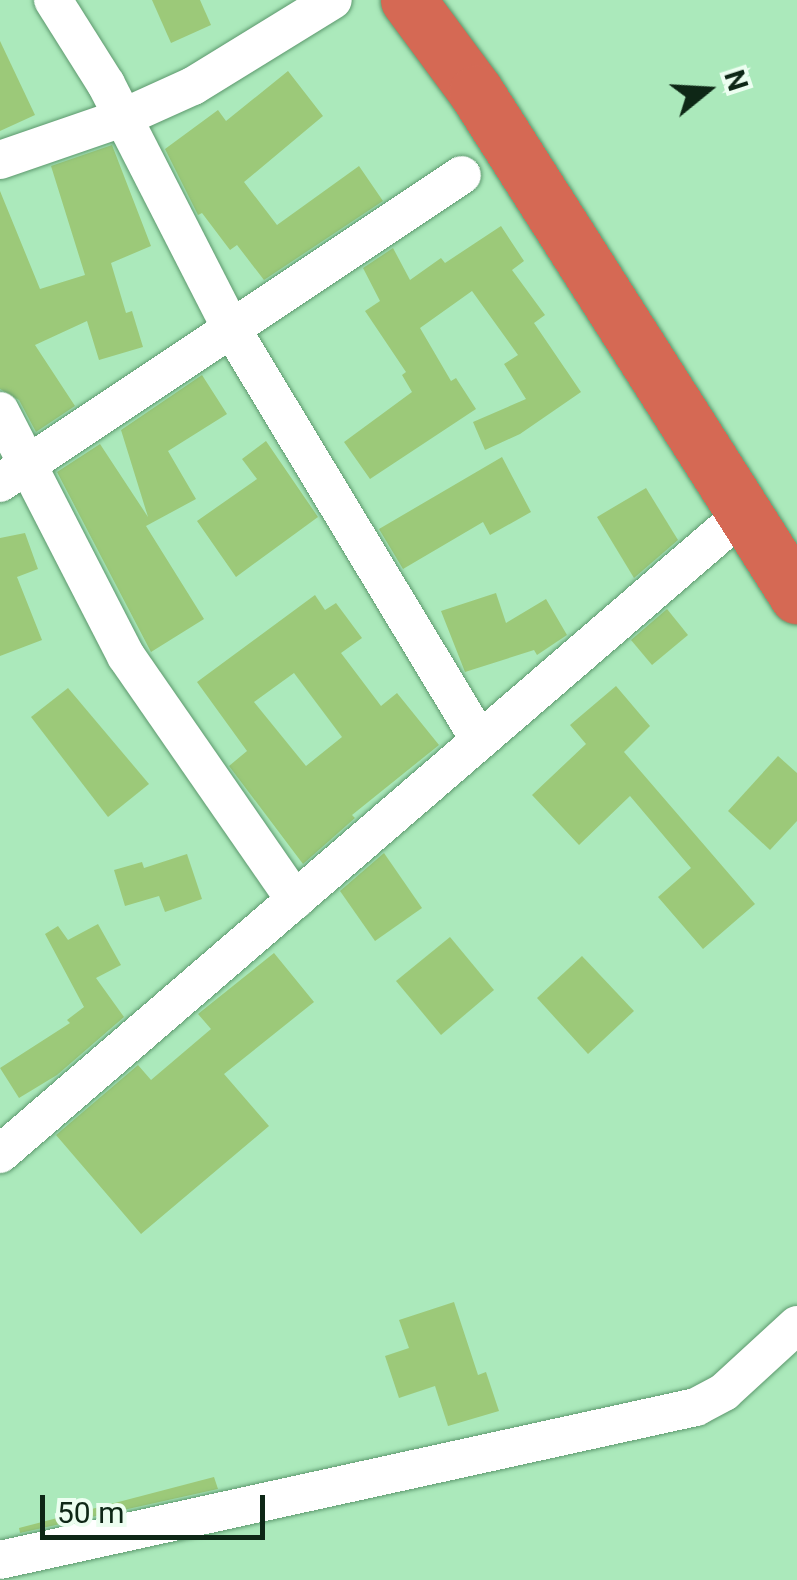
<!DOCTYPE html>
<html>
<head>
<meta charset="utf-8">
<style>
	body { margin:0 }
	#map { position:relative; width:797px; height:1580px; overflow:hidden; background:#abe9bb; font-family:Roboto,sans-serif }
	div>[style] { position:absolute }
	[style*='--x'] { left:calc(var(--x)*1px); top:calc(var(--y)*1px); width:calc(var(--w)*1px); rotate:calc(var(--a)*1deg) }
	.building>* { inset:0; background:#9cc979 }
	.roads { filter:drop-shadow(0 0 2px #5c986d) drop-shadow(0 0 2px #5c986d) }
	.minor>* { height:38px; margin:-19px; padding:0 19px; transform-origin:19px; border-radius:19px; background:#fff }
	.highway>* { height:55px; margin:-27.5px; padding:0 27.5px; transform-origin:27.5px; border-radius:27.5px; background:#d56954 }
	span { translate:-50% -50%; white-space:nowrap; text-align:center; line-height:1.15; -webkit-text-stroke:8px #ecfef0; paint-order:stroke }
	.north { position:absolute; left:657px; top:40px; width:100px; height:100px; -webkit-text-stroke:8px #ecfef0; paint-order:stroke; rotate:72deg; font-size:28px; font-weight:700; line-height:40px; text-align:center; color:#0e2716 }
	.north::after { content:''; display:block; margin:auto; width:35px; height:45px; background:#0e2716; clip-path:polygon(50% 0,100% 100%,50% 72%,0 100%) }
	.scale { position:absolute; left:40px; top:1495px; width:225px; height:45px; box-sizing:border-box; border:5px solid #0e2716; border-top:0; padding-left:12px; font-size:30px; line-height:35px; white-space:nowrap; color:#0e2716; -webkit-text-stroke:8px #ecfef0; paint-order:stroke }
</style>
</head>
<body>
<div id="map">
	<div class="building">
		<i style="clip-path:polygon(152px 0,200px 0,211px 25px,171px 43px)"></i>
		<i style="clip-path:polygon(0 41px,35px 115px,0 131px)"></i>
		<i style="clip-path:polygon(288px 71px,323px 116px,244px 182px,277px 225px,359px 166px,383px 201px,264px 280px,237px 245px,230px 250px,202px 213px,198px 215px,165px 149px,218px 110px,226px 121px)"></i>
		<i style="clip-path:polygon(112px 145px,151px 246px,111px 263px,126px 313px,132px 311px,143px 347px,99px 360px,87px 321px,35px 345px,75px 406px,36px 432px,19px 400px,0 389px,0 191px,40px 289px,85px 275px,51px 166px)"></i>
		<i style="clip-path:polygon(501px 226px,524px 261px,512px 270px,545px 315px,534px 323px,581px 392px,520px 434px,485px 450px,473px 422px,526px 399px,504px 364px,518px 355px,472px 291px,420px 328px,451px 381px,456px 378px,476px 409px,370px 479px,344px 442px,412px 392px,402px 375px,406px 372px,365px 311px,380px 301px,363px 268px,393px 248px,410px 280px,441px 258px,445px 263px)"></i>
		<i style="clip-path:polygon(202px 375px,227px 414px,168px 451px,196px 499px,146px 526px,204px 619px,151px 652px,57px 472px,100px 444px,148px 517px,121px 430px)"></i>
		<i style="clip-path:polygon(266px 441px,318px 517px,236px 577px,197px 521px,257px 479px,242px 459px)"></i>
		<i style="clip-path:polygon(502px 457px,531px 512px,490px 535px,483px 522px,403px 569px,379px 529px)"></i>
		<i style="clip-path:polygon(646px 488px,678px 540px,634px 578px,597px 517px)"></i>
		<i style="clip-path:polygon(25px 533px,38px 569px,17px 577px,42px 640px,0 656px,0 538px)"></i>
		<i style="clip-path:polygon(496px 593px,506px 623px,546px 599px,567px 635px,537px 655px,534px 650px,465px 672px,441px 611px)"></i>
		<i style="clip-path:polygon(evenodd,315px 595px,325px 610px,336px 603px,362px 638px,341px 653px,381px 706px,397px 693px,439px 745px,352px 815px,355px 818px,303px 864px,229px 766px,247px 751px,197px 682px,315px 595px,294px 673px,342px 737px,306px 766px,254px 702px,294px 673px)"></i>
		<i style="clip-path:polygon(667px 609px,688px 635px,652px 665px,631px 640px)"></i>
		<i style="clip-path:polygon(616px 686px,650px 726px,624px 752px,755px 904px,703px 949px,658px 897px,691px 868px,630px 796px,579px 845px,532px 795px,586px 744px,570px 725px)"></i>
		<i style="clip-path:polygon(68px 688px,149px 784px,108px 817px,31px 717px)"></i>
		<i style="clip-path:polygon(778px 756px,797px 773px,797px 821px,770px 850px,728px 811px)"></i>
		<i style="clip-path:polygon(384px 853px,422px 908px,375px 941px,340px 891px)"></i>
		<i style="clip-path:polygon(187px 854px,202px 899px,165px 912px,159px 896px,125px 906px,114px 870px,142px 862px,144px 868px)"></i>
		<i style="clip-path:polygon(98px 924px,121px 965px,96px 978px,124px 1017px,57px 1075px,19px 1098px,0 1068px,70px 1023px,67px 1020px,84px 1007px,45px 934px,58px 926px,68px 940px)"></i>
		<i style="clip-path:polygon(450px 937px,494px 990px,441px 1035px,396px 981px)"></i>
		<i style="clip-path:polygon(274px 953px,314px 1002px,224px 1074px,269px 1126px,141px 1234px,56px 1135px,138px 1065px,151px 1080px,211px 1029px,198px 1014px)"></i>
		<i style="clip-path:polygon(582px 956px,634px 1011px,588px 1054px,537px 998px)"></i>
		<i style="clip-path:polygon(454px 1302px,478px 1375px,486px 1372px,499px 1411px,448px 1426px,435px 1386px,399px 1398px,385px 1356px,409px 1348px,399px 1320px)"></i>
		<i style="clip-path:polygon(214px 1477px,218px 1489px,20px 1533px,19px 1528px)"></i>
	</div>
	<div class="roads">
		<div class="minor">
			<i style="--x:53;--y:0;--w:99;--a:57.8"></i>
			<i style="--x:106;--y:84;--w:274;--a:62.9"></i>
			<i style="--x:231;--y:328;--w:481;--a:58.9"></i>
			<i style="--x:0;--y:160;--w:129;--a:-19"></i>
			<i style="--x:122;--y:118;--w:78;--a:-24.3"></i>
			<i style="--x:193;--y:86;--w:164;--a:-31.6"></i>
			<i style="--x:0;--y:411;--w:276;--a:62.8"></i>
			<i style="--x:126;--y:656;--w:297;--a:55.3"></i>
			<i style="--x:0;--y:483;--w:555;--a:-33.69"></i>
			<i style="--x:0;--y:1154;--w:982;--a:-40.75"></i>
			<i style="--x:0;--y:1560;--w:713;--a:-12.4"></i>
			<i style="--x:696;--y:1407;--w:32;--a:-28"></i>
			<i style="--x:724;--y:1392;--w:99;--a:-42.5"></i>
		</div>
		<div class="highway">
			<i style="--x:408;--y:0;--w:114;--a:53.5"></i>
			<i style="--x:476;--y:92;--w:598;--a:57.51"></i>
		</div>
	</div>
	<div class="north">N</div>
	<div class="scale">50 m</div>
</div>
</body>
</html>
